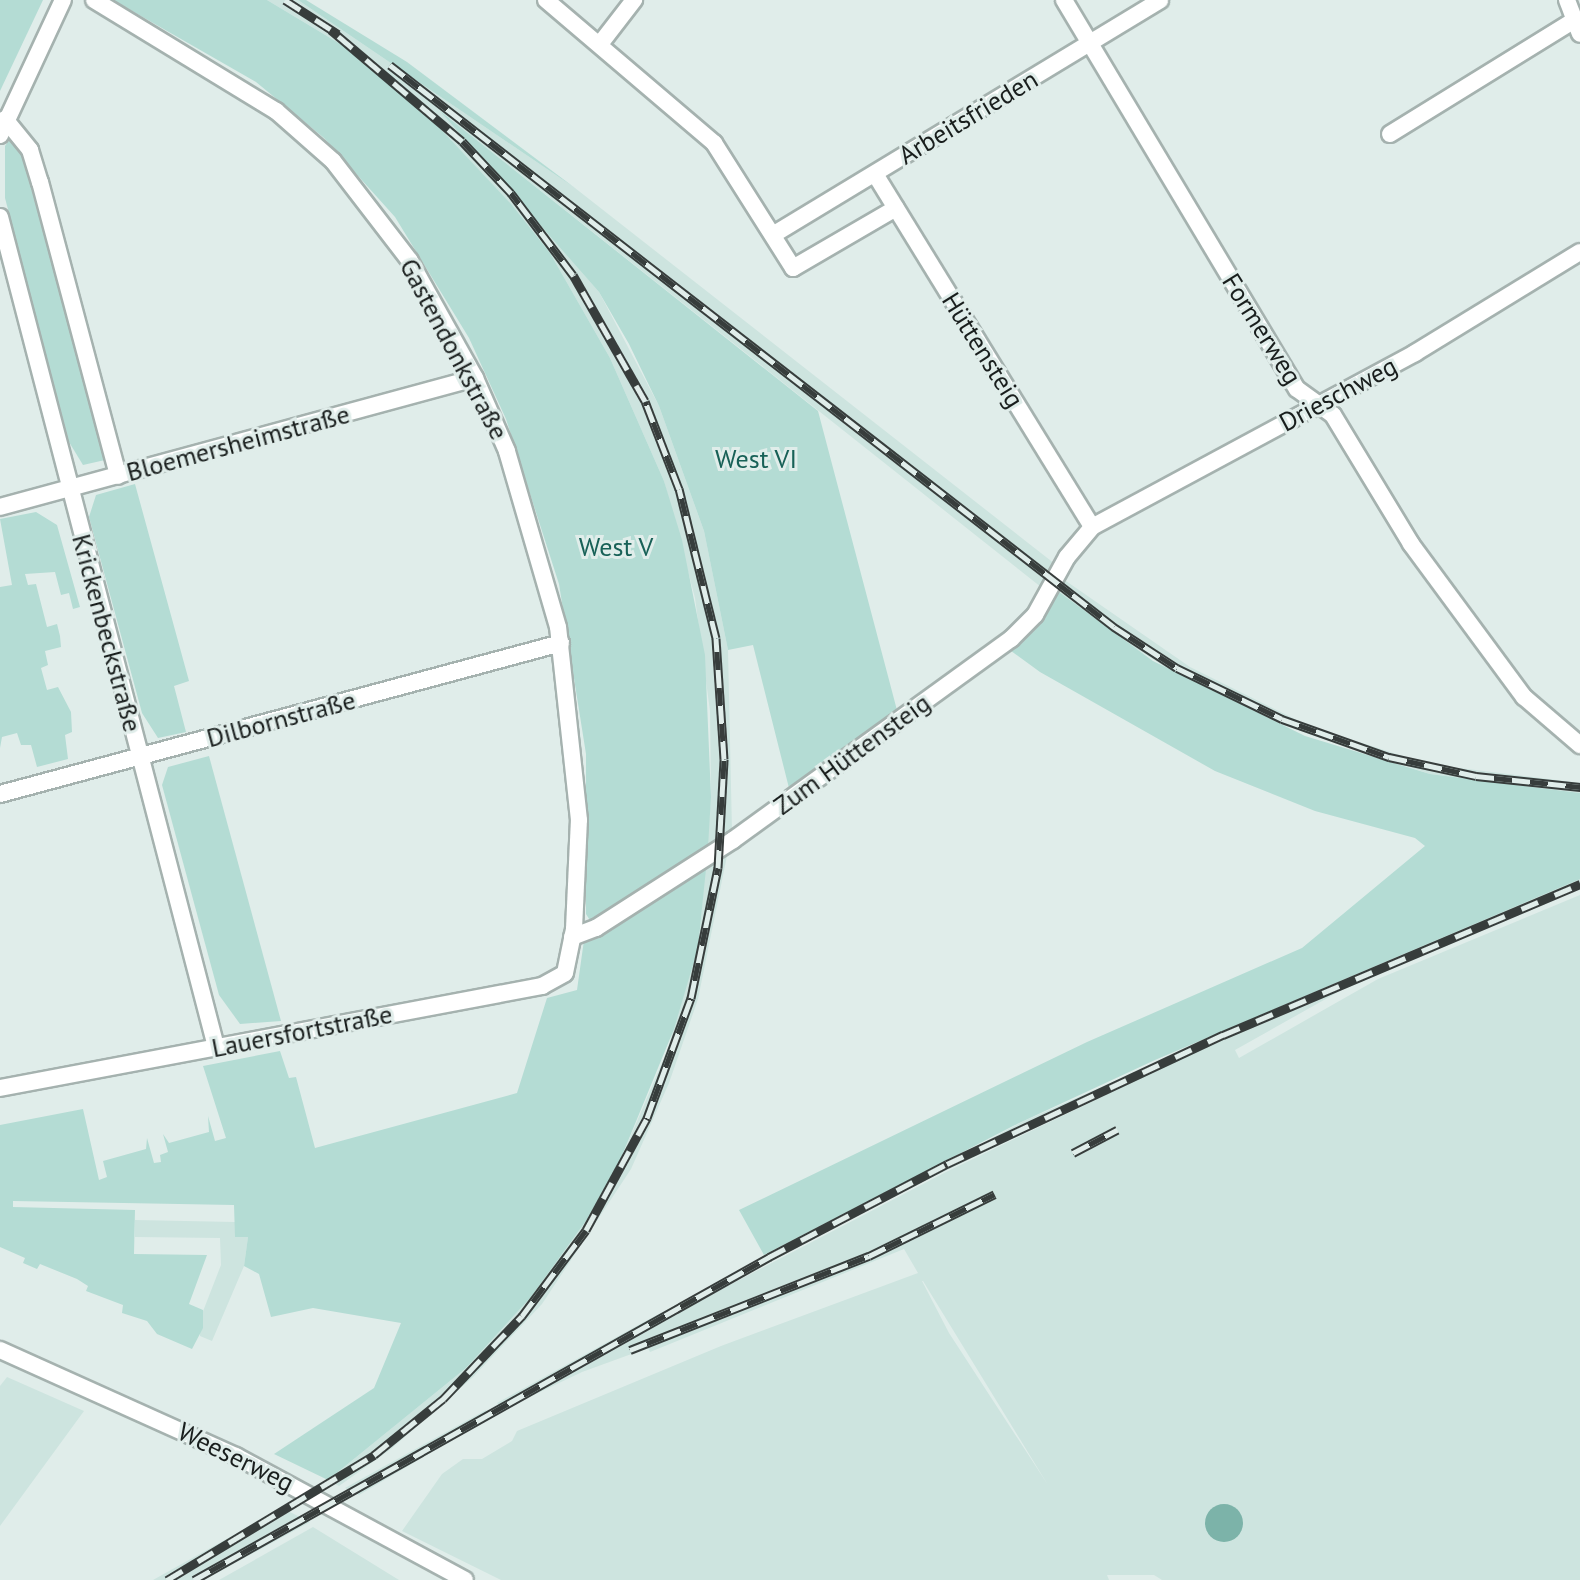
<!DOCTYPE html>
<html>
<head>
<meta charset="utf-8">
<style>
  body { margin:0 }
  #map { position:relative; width:1580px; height:1580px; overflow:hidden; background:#e0edea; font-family:"PT Sans",sans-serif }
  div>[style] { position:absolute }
  .built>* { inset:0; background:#cde4df }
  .green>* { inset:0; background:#b4dcd4 }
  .water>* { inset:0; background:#7cb3a9 }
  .round { border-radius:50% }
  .roads { filter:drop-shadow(2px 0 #a5b2af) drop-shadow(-2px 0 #a5b2af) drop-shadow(0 2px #a5b2af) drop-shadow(0 -2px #a5b2af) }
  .minor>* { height:16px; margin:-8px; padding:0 8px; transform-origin:8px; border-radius:8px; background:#fff }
  .rail>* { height:9px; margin-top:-4.5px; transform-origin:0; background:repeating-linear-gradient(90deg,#e0edea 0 18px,#373d3c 0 36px); box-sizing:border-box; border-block:2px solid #373d3c }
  span { translate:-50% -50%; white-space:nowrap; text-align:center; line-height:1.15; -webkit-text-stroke:6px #e0edea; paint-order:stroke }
  .street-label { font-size:26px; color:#191e1d }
  .park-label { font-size:26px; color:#186157 }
</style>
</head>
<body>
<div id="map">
  <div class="built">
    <div style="clip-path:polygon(267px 0,298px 0,575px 188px,1055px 564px,1041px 587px,444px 114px,599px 292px,659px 406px,704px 531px,728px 650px,732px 831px,698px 999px,669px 1083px,631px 1169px,542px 1304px,473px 1377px,391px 1449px,339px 1486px,328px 1480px,466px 1368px,531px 1297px,588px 1218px,620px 1161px,667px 1051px,699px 943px,711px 797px,710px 711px,695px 598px,664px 481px,610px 358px,550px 253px,433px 121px,357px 54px)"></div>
    <div style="clip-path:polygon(1066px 581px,1190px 667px,1307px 725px,1427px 764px,1580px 783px,1580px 793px,1430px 774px,1265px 719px,1184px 679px,1118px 637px,1057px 590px)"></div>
    <div style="clip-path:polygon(evenodd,1580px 877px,1580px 888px,1347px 987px,1235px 1050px,1239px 1058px,1378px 979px,1580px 895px,1580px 1580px,1162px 1580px,1154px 1575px,1107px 1575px,1109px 1580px,501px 1580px,402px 1531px,442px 1474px,463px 1459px,482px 1459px,512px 1441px,517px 1431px,721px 1346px,918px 1273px,904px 1249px,650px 1352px,648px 1348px,582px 1372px,502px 1410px,497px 1403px,642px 1323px,1024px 1121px,1580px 877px,1203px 1048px,946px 1172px,649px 1327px,897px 1194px,1203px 1048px,1580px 877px,922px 1281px,923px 1281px,1048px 1485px,949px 1333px,922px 1281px)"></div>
    <div style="clip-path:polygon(135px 1220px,235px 1222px,235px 1237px,248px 1237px,244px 1266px,212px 1341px,200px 1336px,200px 1319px,221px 1265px,220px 1238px,135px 1237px)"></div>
    <div style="clip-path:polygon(7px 1377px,84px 1411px,0 1526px,0 1386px)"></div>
    <div style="clip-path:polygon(486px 1410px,491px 1417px,359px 1495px,345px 1488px)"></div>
    <div style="clip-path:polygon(282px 1508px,310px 1522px,204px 1580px,153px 1580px)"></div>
    <div style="clip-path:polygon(313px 1527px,399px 1580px,219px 1580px)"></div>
  </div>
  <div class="green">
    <div style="clip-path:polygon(0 0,43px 0,0 91px)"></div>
    <div style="clip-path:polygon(113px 0,267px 0,357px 54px,433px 121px,511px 204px,550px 253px,610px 358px,664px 481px,682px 540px,705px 655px,711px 797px,708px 847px,591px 922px,586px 914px,586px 754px,559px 584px,506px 419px,469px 338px,395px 217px,324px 138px,256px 82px)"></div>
    <div style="clip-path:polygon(298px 0,306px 0,407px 62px,575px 188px)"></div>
    <div style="clip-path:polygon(440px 111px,818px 411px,898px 714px,790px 792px,753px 645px,728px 650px,704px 531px,659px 406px,629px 344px,599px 292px)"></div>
    <div style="clip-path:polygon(10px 139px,20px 147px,105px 460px,83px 465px,69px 442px,5px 198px,5px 146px)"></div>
    <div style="clip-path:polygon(135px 484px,189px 681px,174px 686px,186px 732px,158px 738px,142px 713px,89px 517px,96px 495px)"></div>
    <div style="clip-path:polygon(36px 512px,57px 525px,80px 607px,73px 609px,69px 593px,61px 595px,55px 572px,25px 574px,28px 585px,36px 584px,47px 627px,57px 624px,60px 636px,61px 647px,45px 651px,48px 665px,41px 668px,47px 690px,58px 687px,71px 712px,72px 732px,65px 735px,68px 759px,37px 767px,31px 745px,21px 745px,17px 733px,2px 737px,0 748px,0 587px,12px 585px,0 519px)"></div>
    <div style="clip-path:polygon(1055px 589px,1153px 661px,1305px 736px,1430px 774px,1580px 793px,1580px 879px,1155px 1060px,1013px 1126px,764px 1255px,739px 1210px,1087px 1042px,1302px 948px,1425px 846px,1415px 838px,1315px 811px,1215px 771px,1040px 672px,1007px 648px)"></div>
    <div style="clip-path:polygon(209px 756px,281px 1021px,240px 1024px,219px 995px,162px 785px,168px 767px)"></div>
    <div style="clip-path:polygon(707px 859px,698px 948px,674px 1029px,621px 1158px,588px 1218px,531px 1297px,466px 1368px,328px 1480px,274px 1454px,374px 1388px,401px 1323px,313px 1308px,271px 1317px,259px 1274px,244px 1266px,248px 1237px,235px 1237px,234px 1205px,13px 1201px,13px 1207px,135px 1210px,134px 1254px,207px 1255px,189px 1304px,203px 1310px,203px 1328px,192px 1349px,157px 1334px,147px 1321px,122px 1313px,123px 1305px,86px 1291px,88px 1286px,77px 1279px,40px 1264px,37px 1269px,23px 1263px,25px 1258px,0 1247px,0 1125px,83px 1109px,99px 1180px,107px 1177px,103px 1161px,146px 1149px,147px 1138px,154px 1163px,161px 1162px,160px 1155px,168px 1152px,163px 1134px,169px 1143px,209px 1132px,208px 1116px,215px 1141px,226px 1138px,203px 1066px,280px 1051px,289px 1078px,296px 1077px,315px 1148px,517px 1093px,547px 998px,577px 990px,584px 940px)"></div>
  </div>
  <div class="water">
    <div class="round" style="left:1205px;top:1504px;width:38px;height:38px"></div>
  </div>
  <div class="roads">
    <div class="minor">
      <div style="left:546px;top:0;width:221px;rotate:40.4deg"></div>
      <div style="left:714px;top:143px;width:148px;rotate:57.7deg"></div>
      <div style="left:793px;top:268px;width:119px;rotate:-30.2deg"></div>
      <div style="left:1064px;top:0;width:453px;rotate:59.1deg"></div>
      <div style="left:1297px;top:389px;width:44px;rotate:35.8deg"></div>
      <div style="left:1333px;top:415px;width:151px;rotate:58.8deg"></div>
      <div style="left:1411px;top:544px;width:190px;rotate:53.6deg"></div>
      <div style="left:1524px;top:697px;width:74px;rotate:40.6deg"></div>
      <div style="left:1567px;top:0;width:36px;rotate:69deg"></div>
      <div style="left:600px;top:44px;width:56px;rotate:-52.3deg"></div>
      <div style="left:5px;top:119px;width:40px;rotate:51deg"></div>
      <div style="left:30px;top:150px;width:34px;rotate:73deg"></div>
      <div style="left:40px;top:182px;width:304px;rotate:75.1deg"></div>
      <div style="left:1390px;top:134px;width:215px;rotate:-31.7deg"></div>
      <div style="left:0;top:135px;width:149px;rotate:-65deg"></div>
      <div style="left:875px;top:174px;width:414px;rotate:58.4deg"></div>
      <div style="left:0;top:217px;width:858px;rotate:75.41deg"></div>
      <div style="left:776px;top:233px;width:449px;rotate:-31.2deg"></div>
      <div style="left:0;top:507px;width:492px;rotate:-15.2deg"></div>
      <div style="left:0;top:794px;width:581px;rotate:-15.06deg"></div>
      <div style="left:572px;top:937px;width:26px;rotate:-21deg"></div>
      <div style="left:596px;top:928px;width:163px;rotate:-32.7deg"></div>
      <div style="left:733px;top:840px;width:343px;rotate:-35.9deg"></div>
      <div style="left:1011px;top:639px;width:34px;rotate:-45deg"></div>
      <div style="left:1035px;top:615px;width:66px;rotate:-61.1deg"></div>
      <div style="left:1067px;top:557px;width:39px;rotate:-50deg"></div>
      <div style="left:1092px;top:527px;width:367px;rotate:-28.3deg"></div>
      <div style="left:1415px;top:353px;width:193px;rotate:-31.5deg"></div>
      <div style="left:0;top:1088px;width:552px;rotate:-10.66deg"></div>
      <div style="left:542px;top:986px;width:26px;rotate:-29deg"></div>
      <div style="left:565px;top:973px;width:45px;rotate:-78.4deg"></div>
      <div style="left:574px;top:929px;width:109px;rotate:-87.4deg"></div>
      <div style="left:579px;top:820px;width:194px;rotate:-96.2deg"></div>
      <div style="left:558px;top:627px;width:183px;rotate:-106.2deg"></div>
      <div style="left:507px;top:451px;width:80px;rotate:-113.7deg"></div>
      <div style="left:475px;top:378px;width:134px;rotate:-119.1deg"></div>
      <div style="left:410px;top:261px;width:126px;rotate:-127.6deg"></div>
      <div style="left:333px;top:161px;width:76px;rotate:-138.7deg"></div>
      <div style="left:276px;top:111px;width:213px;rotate:-148.6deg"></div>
      <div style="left:0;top:1350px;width:259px;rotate:24.2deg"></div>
      <div style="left:236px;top:1456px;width:260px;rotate:28.4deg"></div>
    </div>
  </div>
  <div class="rail">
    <div style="left:285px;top:0;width:63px;rotate:32.7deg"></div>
    <div style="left:390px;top:65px;width:917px;rotate:37.82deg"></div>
    <div style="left:1114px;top:627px;width:75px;rotate:33.1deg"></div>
    <div style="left:1177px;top:668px;width:117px;rotate:25.9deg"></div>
    <div style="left:1282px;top:719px;width:114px;rotate:19.6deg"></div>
    <div style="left:1389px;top:757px;width:89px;rotate:12.3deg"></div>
    <div style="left:1476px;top:776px;width:105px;rotate:6deg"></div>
    <div style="left:1073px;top:1153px;width:50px;rotate:-27.6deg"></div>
    <div style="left:630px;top:1350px;width:257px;rotate:-21.5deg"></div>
    <div style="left:869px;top:1256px;width:140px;rotate:-26.2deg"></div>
    <div style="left:167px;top:1580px;width:242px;rotate:-31.1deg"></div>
    <div style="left:374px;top:1455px;width:89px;rotate:-39.1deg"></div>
    <div style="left:443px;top:1399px;width:115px;rotate:-46.4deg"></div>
    <div style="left:522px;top:1316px;width:107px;rotate:-53.3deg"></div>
    <div style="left:586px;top:1230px;width:128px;rotate:-61.4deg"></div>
    <div style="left:647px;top:1118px;width:128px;rotate:-69.9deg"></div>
    <div style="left:691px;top:998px;width:133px;rotate:-78.3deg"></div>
    <div style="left:718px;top:868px;width:109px;rotate:-86.8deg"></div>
    <div style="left:724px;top:759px;width:121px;rotate:-93.8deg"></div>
    <div style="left:716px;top:638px;width:154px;rotate:-103.9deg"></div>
    <div style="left:679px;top:489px;width:94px;rotate:-111.1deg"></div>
    <div style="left:645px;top:401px;width:145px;rotate:-119.7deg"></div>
    <div style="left:573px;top:275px;width:103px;rotate:-127.1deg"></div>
    <div style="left:511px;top:193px;width:71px;rotate:-133.3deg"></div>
    <div style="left:462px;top:141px;width:172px;rotate:-139.7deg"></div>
    <div style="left:194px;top:1580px;width:660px;rotate:-29.32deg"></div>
    <div style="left:769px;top:1257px;width:201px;rotate:-27.6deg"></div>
    <div style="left:947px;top:1164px;width:305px;rotate:-25.1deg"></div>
    <div style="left:1223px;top:1035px;width:388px;rotate:-22.9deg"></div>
  </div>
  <div class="street-label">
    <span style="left:968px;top:117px;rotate:-31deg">Arbeitsfrieden</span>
    <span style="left:1262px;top:329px;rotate:58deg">Formerweg</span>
    <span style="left:454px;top:349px;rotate:62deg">Gastendonkstraße</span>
    <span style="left:983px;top:350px;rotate:58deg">Hüttensteig</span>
    <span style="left:1338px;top:394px;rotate:-28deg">Drieschweg</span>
    <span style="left:238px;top:443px;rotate:-15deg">Bloemersheimstraße</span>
    <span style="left:107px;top:633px;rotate:75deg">Krickenbeckstraße</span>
    <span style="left:281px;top:719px;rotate:-15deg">Dilbornstraße</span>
    <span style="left:852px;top:754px;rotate:-36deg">Zum Hüttensteig</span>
    <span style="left:302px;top:1031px;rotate:-11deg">Lauersfortstraße</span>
    <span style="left:236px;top:1457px;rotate:26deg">Weeserweg</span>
  </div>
  <div class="park-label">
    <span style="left:756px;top:459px">West VI</span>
    <span style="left:616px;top:547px">West V</span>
  </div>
</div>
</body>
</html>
